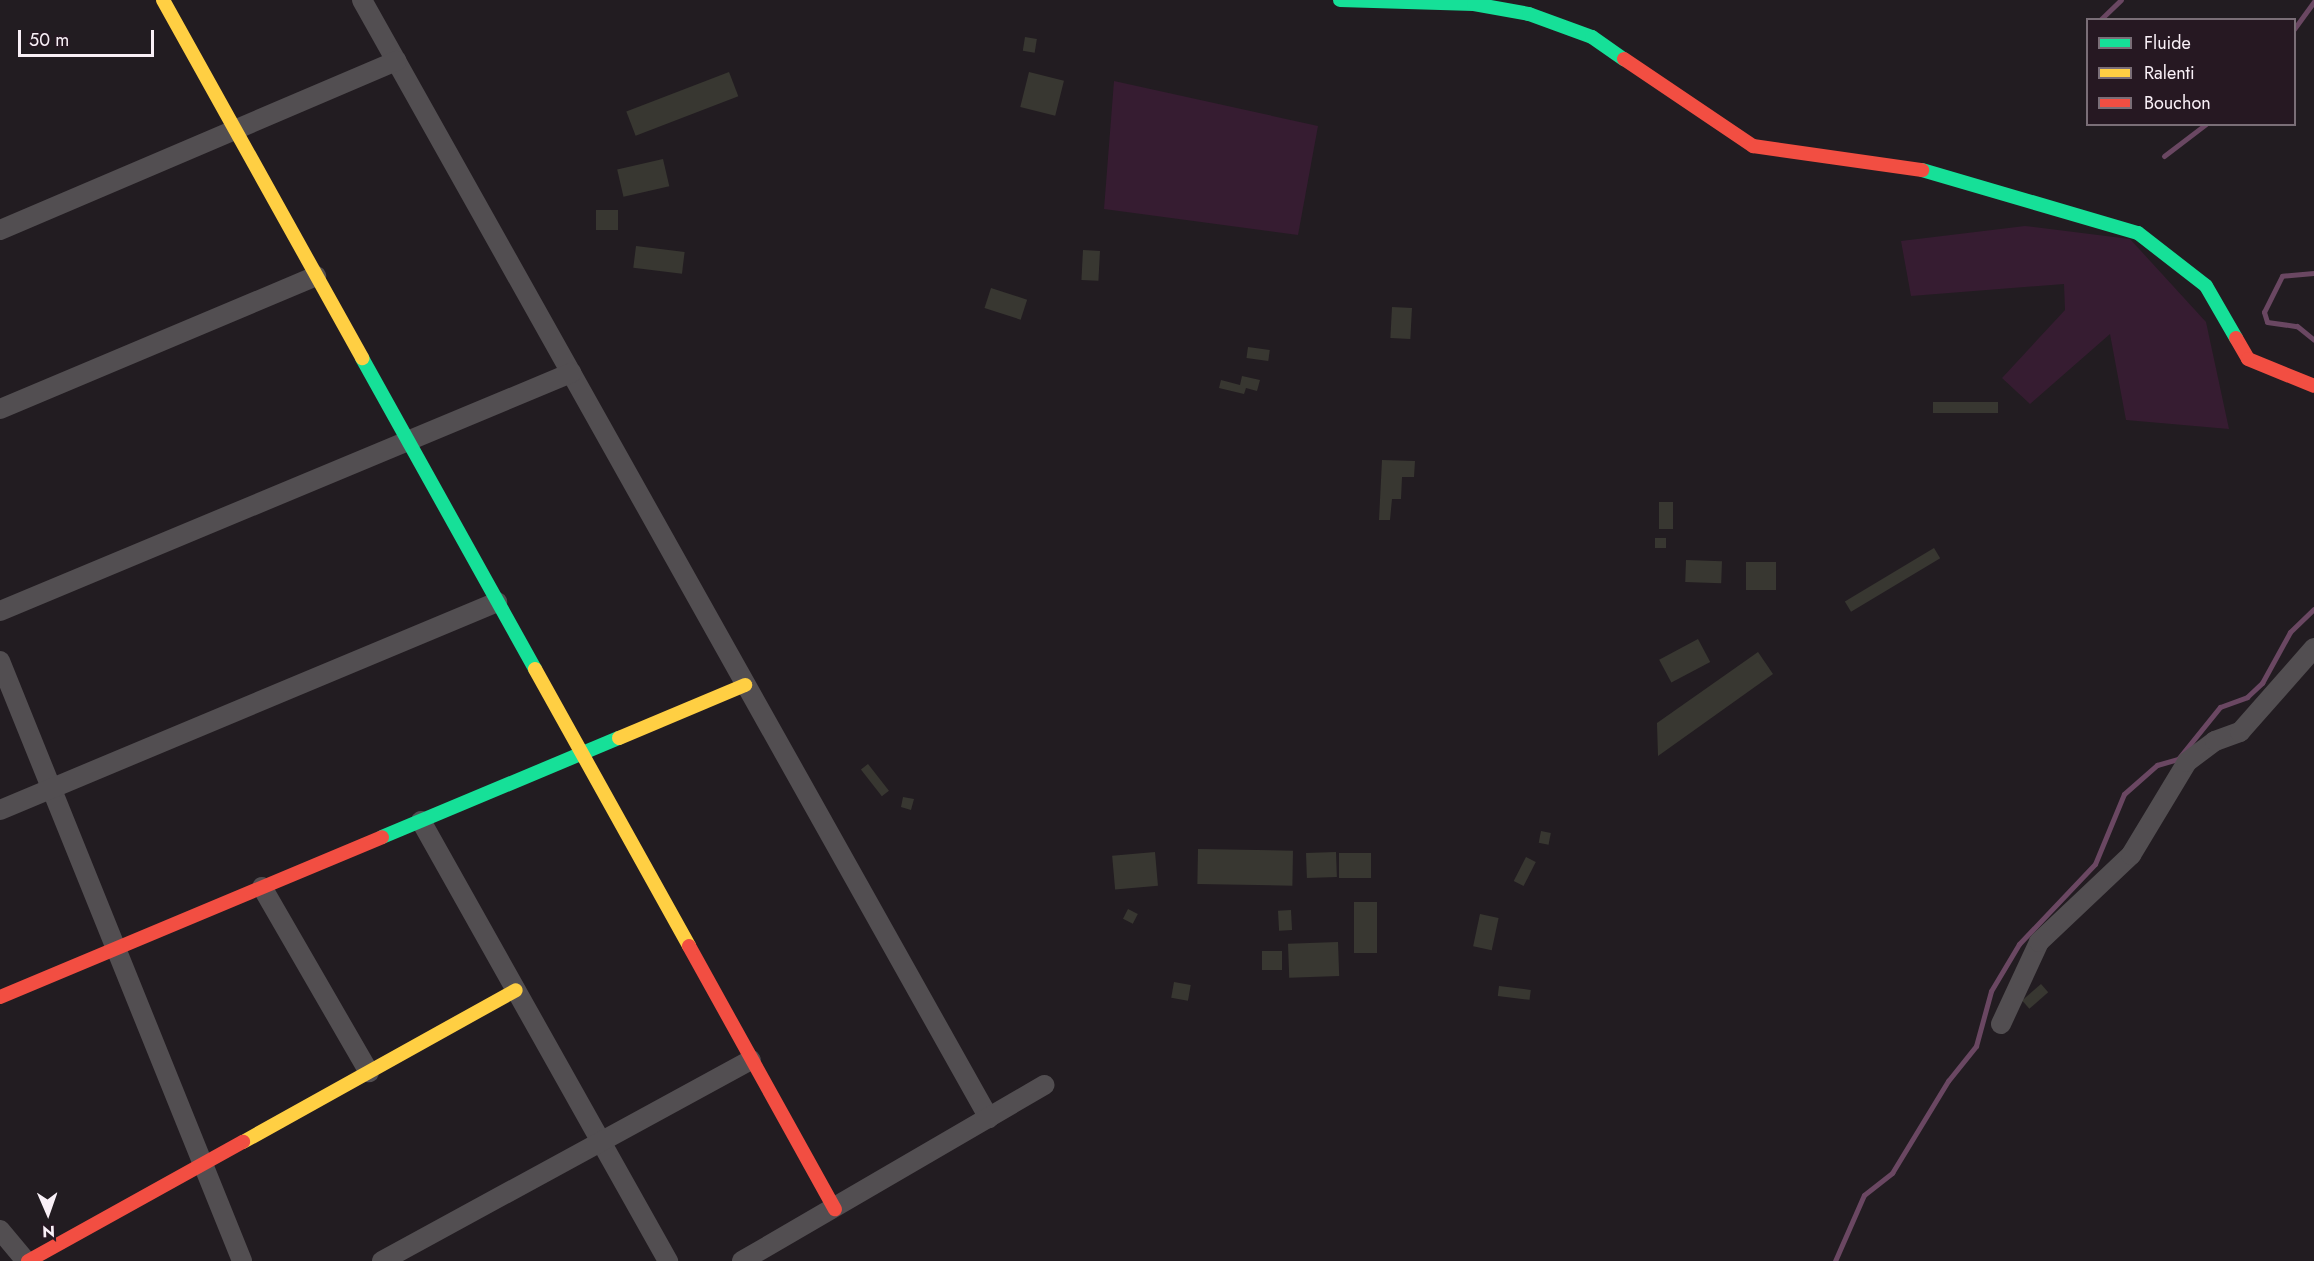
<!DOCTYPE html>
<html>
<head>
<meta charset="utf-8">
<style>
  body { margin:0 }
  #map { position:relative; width:2314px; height:1261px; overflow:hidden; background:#221c21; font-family:Jost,sans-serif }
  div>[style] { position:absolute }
  .green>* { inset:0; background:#361c31 }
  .stream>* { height:5px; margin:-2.5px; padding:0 2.5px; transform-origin:2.5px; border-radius:2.5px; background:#6a4762 }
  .building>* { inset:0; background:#383731; transform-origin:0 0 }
  .street>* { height:20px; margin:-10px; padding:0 10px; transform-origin:10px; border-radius:10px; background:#524e51 }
  .fast>* { height:14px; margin:-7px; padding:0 7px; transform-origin:7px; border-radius:7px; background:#16e098 }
  .slow>* { height:14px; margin:-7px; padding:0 7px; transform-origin:7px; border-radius:7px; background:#ffcf43 }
  .jam>* { height:14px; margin:-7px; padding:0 7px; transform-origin:7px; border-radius:7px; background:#f24e42 }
  span { translate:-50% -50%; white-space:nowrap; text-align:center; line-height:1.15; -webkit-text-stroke:5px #261822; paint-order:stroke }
  .legend { position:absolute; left:2086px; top:18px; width:210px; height:108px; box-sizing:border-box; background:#261822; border:2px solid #7a6e77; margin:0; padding:8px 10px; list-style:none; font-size:18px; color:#f9f0f7 }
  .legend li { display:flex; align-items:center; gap:12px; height:30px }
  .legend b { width:30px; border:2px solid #7a6e77 }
  .north { position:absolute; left:18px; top:1183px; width:60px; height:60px; -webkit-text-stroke:4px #261822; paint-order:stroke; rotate:178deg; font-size:16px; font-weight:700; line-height:24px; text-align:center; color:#f9f0f7 }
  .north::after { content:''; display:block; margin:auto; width:21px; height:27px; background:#f9f0f7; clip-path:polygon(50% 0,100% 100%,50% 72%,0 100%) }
  .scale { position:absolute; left:18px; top:30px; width:136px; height:27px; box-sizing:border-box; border:3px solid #f9f0f7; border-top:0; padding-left:8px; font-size:18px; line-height:21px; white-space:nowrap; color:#f9f0f7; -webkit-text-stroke:4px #261822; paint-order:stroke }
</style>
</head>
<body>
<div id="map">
  <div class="green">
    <div style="clip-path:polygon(1114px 81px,1318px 126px,1298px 235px,1104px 209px)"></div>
    <div style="clip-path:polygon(2025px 226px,2130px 239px,2206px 322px,2229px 429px,2126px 420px,2110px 334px,2030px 404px,2002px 378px,2065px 310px,2064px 284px,1911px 296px,1901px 241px)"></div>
  </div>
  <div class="stream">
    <div style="left:2100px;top:20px;width:29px;rotate:-44deg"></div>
    <div style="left:2294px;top:29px;width:34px;rotate:-54deg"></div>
    <div style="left:2164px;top:156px;width:53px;rotate:-37.3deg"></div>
    <div style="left:2314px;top:273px;width:32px;rotate:175deg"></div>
    <div style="left:2282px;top:276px;width:40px;rotate:116.6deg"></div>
    <div style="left:2264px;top:312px;width:10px;rotate:73deg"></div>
    <div style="left:2267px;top:322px;width:30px;rotate:8deg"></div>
    <div style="left:2297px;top:326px;width:22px;rotate:39deg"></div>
    <div style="left:1835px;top:1261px;width:72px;rotate:-66.3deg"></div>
    <div style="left:1864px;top:1195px;width:36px;rotate:-38deg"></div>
    <div style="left:1892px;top:1173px;width:108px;rotate:-58.7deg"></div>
    <div style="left:1948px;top:1081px;width:45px;rotate:-51.3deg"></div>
    <div style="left:1976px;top:1046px;width:57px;rotate:-74.7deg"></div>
    <div style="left:1991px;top:991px;width:55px;rotate:-59.2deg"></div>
    <div style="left:2019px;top:944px;width:110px;rotate:-46.5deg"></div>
    <div style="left:2095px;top:864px;width:76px;rotate:-67.5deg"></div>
    <div style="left:2124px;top:794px;width:44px;rotate:-41.3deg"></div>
    <div style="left:2157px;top:765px;width:22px;rotate:-16deg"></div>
    <div style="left:2178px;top:759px;width:67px;rotate:-51.1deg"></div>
    <div style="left:2220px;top:707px;width:29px;rotate:-20deg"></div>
    <div style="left:2247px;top:697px;width:21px;rotate:-43deg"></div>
    <div style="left:2262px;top:683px;width:58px;rotate:-61.2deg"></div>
    <div style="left:2290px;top:632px;width:33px;rotate:-44deg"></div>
  </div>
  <div class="building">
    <div style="left:1025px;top:37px;width:12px;height:14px;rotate:9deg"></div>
    <div style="left:729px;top:72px;width:26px;height:110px;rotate:69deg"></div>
    <div style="left:1029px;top:72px;width:36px;height:36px;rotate:14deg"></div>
    <div style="left:663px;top:159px;width:28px;height:47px;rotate:77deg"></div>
    <div style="left:596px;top:210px;width:22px;height:20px"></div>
    <div style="left:636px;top:246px;width:49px;height:22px;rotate:7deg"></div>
    <div style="left:1083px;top:250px;width:17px;height:30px;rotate:3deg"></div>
    <div style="left:991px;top:288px;width:38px;height:21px;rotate:18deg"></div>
    <div style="left:1392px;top:307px;width:20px;height:31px;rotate:3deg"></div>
    <div style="left:1248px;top:347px;width:22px;height:11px;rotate:8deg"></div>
    <div style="clip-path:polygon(1242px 376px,1260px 380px,1257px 391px,1246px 388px,1244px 394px,1219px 388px,1221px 380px,1240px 385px)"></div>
    <div style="left:1933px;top:402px;width:65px;height:11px"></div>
    <div style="clip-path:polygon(1382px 460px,1415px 461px,1414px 477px,1402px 477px,1401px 499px,1392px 499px,1390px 520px,1379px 520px)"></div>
    <div style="left:1659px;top:502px;width:14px;height:27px"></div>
    <div style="left:1655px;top:538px;width:11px;height:10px"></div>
    <div style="left:1934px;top:548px;width:12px;height:104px;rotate:59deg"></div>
    <div style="left:1686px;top:560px;width:36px;height:22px;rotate:2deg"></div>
    <div style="left:1746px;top:562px;width:30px;height:28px"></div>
    <div style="left:1698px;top:639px;width:26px;height:44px;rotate:62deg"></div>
    <div style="clip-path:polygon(1758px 652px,1773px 674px,1658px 756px,1657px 723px)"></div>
    <div style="left:868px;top:764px;width:34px;height:9px;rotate:52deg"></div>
    <div style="clip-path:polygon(903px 797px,914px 799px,911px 810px,901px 807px)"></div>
    <div style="left:1541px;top:831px;width:10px;height:12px;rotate:11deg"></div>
    <div style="left:1198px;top:849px;width:95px;height:35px;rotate:1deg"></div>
    <div style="left:1155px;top:852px;width:34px;height:43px;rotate:85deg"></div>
    <div style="left:1336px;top:852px;width:25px;height:30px;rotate:88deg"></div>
    <div style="left:1339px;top:853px;width:32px;height:25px"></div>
    <div style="left:1526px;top:857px;width:11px;height:27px;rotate:27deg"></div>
    <div style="left:1354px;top:902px;width:23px;height:51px"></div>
    <div style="left:1128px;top:909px;width:11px;height:11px;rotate:27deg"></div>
    <div style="left:1291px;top:910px;width:20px;height:13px;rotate:87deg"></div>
    <div style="left:1480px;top:914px;width:19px;height:33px;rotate:12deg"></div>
    <div style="left:1338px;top:942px;width:34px;height:50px;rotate:88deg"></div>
    <div style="left:1282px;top:951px;width:19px;height:20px;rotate:90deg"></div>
    <div style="left:1174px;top:982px;width:17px;height:16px;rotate:10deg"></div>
    <div style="left:2041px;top:984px;width:11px;height:25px;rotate:49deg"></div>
    <div style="left:1499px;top:986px;width:32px;height:10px;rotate:7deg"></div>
  </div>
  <div class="street">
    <div style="left:362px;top:0;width:1282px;rotate:60.72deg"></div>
    <div style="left:0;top:230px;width:431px;rotate:-23.1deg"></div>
    <div style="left:0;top:409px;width:343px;rotate:-22.8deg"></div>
    <div style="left:0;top:611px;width:619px;rotate:-22.63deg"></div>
    <div style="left:0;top:661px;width:647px;rotate:68.03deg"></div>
    <div style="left:0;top:810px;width:539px;rotate:-22.71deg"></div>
    <div style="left:421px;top:821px;width:505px;rotate:60.69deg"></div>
    <div style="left:262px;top:887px;width:214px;rotate:60deg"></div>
    <div style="left:2001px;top:1024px;width:90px;rotate:-65.1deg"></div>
    <div style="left:2039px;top:942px;width:127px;rotate:-43.4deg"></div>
    <div style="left:2131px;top:855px;width:109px;rotate:-58.9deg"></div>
    <div style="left:2187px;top:762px;width:35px;rotate:-37deg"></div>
    <div style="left:2215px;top:741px;width:27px;rotate:-20deg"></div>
    <div style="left:2240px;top:732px;width:112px;rotate:-48.6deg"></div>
    <div style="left:0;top:1230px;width:40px;rotate:50deg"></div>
    <div style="left:382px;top:1261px;width:420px;rotate:-28.6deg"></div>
    <div style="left:742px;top:1261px;width:350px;rotate:-30.2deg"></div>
  </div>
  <div class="fast">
    <div style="left:1340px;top:0;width:134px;rotate:1.7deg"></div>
    <div style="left:1474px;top:4px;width:56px;rotate:10.3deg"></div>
    <div style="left:1529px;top:14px;width:67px;rotate:20.1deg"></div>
    <div style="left:1592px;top:37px;width:39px;rotate:35deg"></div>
    <div style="left:1922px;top:170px;width:225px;rotate:16.3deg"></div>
    <div style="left:2138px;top:233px;width:86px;rotate:37.9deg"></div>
    <div style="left:2206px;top:286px;width:60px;rotate:60deg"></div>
    <div style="left:362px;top:358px;width:356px;rotate:60.9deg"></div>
    <div style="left:382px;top:837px;width:257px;rotate:-22.7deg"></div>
  </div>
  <div class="slow">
    <div style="left:163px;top:0;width:410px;rotate:60.9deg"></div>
    <div style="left:535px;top:669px;width:317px;rotate:60.9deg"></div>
    <div style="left:619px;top:738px;width:137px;rotate:-22.8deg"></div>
    <div style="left:243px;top:1142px;width:312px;rotate:-29.1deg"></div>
  </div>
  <div class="jam">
    <div style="left:1624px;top:59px;width:156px;rotate:34deg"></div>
    <div style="left:1753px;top:146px;width:171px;rotate:8.1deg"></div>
    <div style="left:2236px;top:338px;width:24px;rotate:60deg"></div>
    <div style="left:2248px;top:359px;width:71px;rotate:22.2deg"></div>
    <div style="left:689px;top:946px;width:301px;rotate:61deg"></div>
    <div style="left:0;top:997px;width:414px;rotate:-22.7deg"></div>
    <div style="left:28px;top:1261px;width:246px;rotate:-29deg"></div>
  </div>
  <ul class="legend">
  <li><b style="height:8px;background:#16e098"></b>Fluide</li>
  <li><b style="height:8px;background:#ffcf43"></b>Ralenti</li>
  <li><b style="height:8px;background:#f24e42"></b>Bouchon</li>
  </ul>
  <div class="north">N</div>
  <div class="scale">50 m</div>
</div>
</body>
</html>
